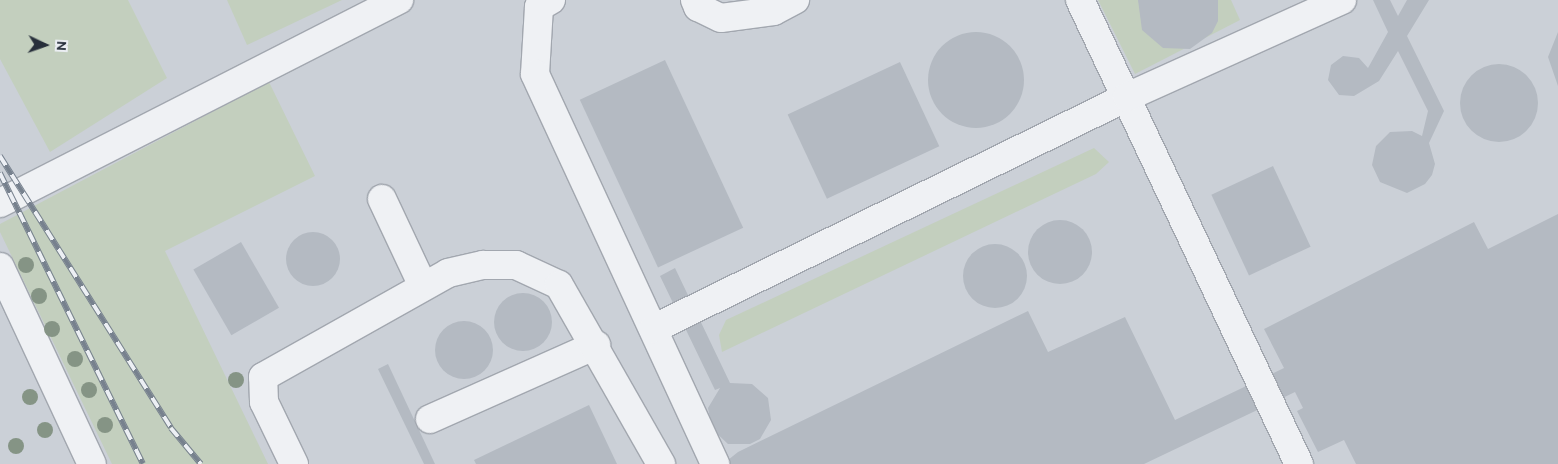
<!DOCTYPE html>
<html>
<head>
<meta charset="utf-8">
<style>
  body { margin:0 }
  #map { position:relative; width:1558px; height:464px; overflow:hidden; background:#dce0e6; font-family:Overpass,sans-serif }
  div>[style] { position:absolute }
  .built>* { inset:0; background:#cbd0d7; transform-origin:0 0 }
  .green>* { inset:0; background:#c3cfbe }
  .building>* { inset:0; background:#b4bac2; transform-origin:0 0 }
  .round { border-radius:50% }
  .roads { filter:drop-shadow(1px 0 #a2a7af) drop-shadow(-1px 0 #a2a7af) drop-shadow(0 1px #a2a7af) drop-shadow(0 -1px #a2a7af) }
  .minor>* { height:28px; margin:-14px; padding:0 14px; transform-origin:14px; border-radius:14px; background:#eff1f4 }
  .rail>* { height:5.5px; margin-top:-2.75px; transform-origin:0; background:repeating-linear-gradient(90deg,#eceff4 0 11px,#77818e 0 22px); box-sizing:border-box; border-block:1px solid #77818e }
  .trees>* { width:16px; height:16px; margin:-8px; border-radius:50%; background:#859485 }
  span { translate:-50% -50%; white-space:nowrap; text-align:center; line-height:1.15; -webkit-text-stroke:4px #eceff4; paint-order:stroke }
  .north { position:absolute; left:20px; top:20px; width:50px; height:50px; -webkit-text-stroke:4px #eceff4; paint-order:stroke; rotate:93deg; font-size:14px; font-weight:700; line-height:20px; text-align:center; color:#272f3b }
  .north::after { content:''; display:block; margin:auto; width:18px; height:22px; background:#272f3b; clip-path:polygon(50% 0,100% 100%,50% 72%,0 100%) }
</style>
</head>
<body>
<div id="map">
  <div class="built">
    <div style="left:0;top:0;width:1558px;height:464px"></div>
  </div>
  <div class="green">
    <div style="clip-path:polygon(0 0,128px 0,167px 78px,50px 152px,0 59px)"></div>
    <div style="clip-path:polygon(227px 0,342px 0,247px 45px)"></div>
    <div style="clip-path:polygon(1098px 0,1231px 0,1240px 20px,1135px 74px)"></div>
    <div style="clip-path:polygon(269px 82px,315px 176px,165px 251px,268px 464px,112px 464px,0 232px,0 224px)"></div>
    <div style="clip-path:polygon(1094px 148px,1109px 162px,1096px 174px,722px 352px,719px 335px,726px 320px)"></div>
  </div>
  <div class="building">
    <div style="clip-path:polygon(1138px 0,1218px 0,1218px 21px,1212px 33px,1190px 49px,1163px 48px,1142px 30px)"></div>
    <div style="clip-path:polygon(1373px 0,1390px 0,1398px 16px,1407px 0,1429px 0,1407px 36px,1444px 111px,1429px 143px,1435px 164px,1432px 175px,1425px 184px,1407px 193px,1380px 182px,1372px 165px,1376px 146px,1390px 132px,1412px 131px,1422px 136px,1428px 111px,1398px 51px,1379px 81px,1354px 96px,1339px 95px,1328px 80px,1331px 65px,1343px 56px,1359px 58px,1368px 68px,1388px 32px)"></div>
    <div style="clip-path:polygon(1558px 32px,1558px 86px,1548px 57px)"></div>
    <div class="round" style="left:928px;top:32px;width:96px;height:96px"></div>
    <div style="left:665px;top:60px;width:185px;height:94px;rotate:65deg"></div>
    <div style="left:900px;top:62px;width:93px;height:124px;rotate:65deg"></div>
    <div class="round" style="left:1460px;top:64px;width:78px;height:78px"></div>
    <div style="left:1273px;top:166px;width:89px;height:68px;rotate:65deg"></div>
    <div style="clip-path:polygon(1558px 214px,1558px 464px,1356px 464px,1344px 440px,1318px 452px,1297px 411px,1303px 408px,1295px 392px,1144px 464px,723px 464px,738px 452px,1028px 311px,1048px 352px,1125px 317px,1175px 420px,1284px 368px,1264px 329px,1474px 222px,1488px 249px)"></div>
    <div class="round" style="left:1028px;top:220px;width:64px;height:64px"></div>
    <div class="round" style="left:286px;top:232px;width:54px;height:54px"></div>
    <div style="left:241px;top:242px;width:76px;height:55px;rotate:60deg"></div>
    <div class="round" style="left:963px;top:244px;width:64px;height:64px"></div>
    <div style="clip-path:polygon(675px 268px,730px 383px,752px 384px,768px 398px,771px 420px,760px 439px,750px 444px,728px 444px,712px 429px,708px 408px,720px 388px,715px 390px,660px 276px)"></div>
    <div class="round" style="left:494px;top:293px;width:58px;height:58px"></div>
    <div class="round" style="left:435px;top:321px;width:58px;height:58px"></div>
    <div style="clip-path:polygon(388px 364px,435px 464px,424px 464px,378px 369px)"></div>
    <div style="clip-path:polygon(589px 405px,617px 464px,476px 464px,474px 460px)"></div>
  </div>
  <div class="roads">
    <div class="minor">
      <div style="left:551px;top:0;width:14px;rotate:150deg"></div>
      <div style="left:539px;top:7px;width:67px;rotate:93.4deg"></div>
      <div style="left:535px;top:74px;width:430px;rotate:65.2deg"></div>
      <div style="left:695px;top:0;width:8px;rotate:67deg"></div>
      <div style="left:698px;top:7px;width:25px;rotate:26deg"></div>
      <div style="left:721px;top:18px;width:53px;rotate:-7.5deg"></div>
      <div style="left:774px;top:11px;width:24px;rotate:-28deg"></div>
      <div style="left:1080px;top:0;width:513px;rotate:64.73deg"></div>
      <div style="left:382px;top:199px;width:96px;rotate:64.8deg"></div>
      <div style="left:0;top:203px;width:448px;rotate:-27deg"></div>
      <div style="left:0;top:267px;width:217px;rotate:65deg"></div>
      <div style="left:653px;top:329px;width:528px;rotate:-26.08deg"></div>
      <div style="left:1127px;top:97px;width:236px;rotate:-24.3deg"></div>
      <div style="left:430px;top:419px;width:182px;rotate:-24deg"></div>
      <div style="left:294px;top:464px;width:69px;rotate:-115.8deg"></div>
      <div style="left:264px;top:402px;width:25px;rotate:-92deg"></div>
      <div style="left:263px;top:377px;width:212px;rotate:-29.3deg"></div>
      <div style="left:448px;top:273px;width:36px;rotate:-13deg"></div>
      <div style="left:483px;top:265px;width:33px"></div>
      <div style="left:516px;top:265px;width:47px;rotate:24.9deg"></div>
      <div style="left:559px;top:285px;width:206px;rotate:60.3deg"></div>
    </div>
  </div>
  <div class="rail">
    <div style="left:0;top:156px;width:321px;rotate:57.8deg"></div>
    <div style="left:171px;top:428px;width:47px;rotate:50.2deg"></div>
    <div style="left:0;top:173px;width:324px;rotate:63.8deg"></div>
  </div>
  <div class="trees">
    <div style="left:26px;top:265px"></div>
    <div style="left:39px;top:296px"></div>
    <div style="left:52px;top:329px"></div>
    <div style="left:75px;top:359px"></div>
    <div style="left:236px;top:380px"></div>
    <div style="left:89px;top:390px"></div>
    <div style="left:30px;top:397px"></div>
    <div style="left:105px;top:425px"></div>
    <div style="left:45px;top:430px"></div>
    <div style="left:16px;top:446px"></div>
  </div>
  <div class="north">N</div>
</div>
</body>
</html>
